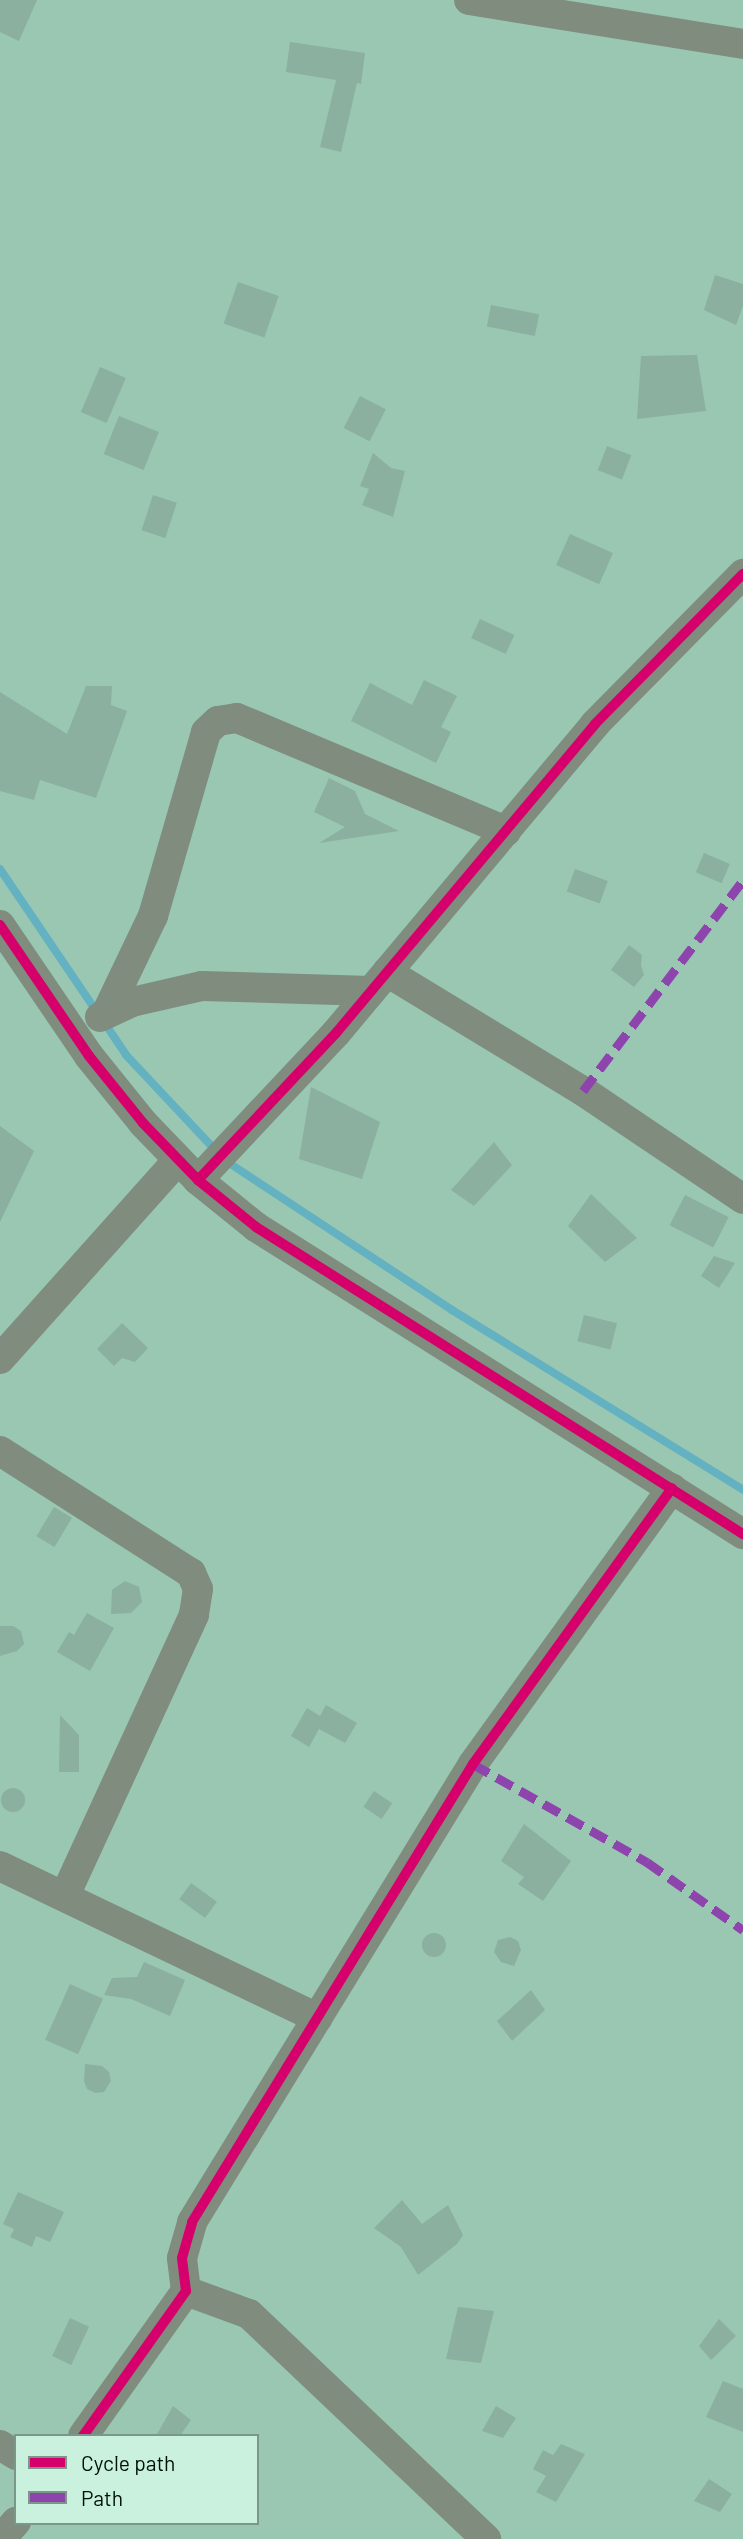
<!DOCTYPE html>
<html>
<head>
<meta charset="utf-8">
<style>
  body { margin:0 }
  #map { position:relative; width:743px; height:2539px; overflow:hidden; background:#99c7b2; font-family:Barlow,sans-serif }
  div>[style] { position:absolute }
  .stream>* { height:8px; margin:-4px; padding:0 4px; transform-origin:4px; border-radius:4px; background:#63b1c1 }
  .building>* { inset:0; background:#8bb09f; transform-origin:0 0 }
  .round { border-radius:50% }
  .minor>* { height:30px; margin:-15px; padding:0 15px; transform-origin:15px; border-radius:15px; background:#7f8c7e }
  .quiet>* { height:9px; margin-top:-4.5px; transform-origin:0; background:repeating-linear-gradient(90deg,#8e44ad 0 18px,transparent 0 27px) }
  .cycleway>* { height:10px; margin:-5px; padding:0 5px; transform-origin:5px; border-radius:5px; background:#d6006c }
  span { translate:-50% -50%; white-space:nowrap; text-align:center; line-height:1.15; -webkit-text-stroke:6px #c9f1dd; paint-order:stroke }
  .legend { position:absolute; left:14px; top:2434px; width:245px; height:91px; box-sizing:border-box; background:#c9f1dd; border:2px solid #799888; margin:0; padding:9px 12px; list-style:none; font-size:21px; color:#001208 }
  .legend li { display:flex; align-items:center; gap:14px; height:35px }
  .legend b { width:35px; border:2px solid #799888 }
</style>
</head>
<body>
<div id="map">
  <div class="stream">
    <div style="left:0;top:869px;width:171px;rotate:55.9deg"></div>
    <div style="left:104px;top:1022px;width:40px;rotate:56deg"></div>
    <div style="left:126px;top:1055px;width:133px;rotate:46.8deg"></div>
    <div style="left:226px;top:1161px;width:271px;rotate:33.4deg"></div>
    <div style="left:452px;top:1310px;width:342px;rotate:31.7deg"></div>
  </div>
  <div class="building">
    <div style="clip-path:polygon(0 0,37px 0,19px 41px,0 32px)"></div>
    <div style="clip-path:polygon(290px 42px,365px 53px,361px 84px,357px 83px,341px 152px,320px 147px,336px 80px,286px 72px)"></div>
    <div style="clip-path:polygon(715px 275px,743px 284px,743px 306px,736px 325px,704px 310px)"></div>
    <div style="left:238px;top:282px;width:43px;height:44px;rotate:19deg"></div>
    <div style="left:491px;top:305px;width:49px;height:22px;rotate:11deg"></div>
    <div style="clip-path:polygon(697px 355px,706px 411px,637px 419px,641px 356px)"></div>
    <div style="left:100px;top:367px;width:28px;height:49px;rotate:23deg"></div>
    <div style="left:360px;top:396px;width:29px;height:36px;rotate:27deg"></div>
    <div style="left:119px;top:416px;width:43px;height:41px;rotate:22deg"></div>
    <div style="left:607px;top:446px;width:26px;height:26px;rotate:21deg"></div>
    <div style="clip-path:polygon(373px 453px,391px 468px,405px 471px,393px 517px,362px 505px,369px 489px,360px 486px)"></div>
    <div style="left:153px;top:495px;width:25px;height:37px;rotate:18deg"></div>
    <div style="left:570px;top:534px;width:47px;height:34px;rotate:24deg"></div>
    <div style="left:480px;top:619px;width:38px;height:21px;rotate:25deg"></div>
    <div style="clip-path:polygon(424px 680px,457px 696px,441px 727px,451px 732px,436px 763px,351px 721px,370px 683px,412px 705px)"></div>
    <div style="clip-path:polygon(86px 686px,112px 686px,111px 705px,127px 711px,96px 798px,40px 780px,34px 800px,0 791px,0 692px,67px 734px)"></div>
    <div style="clip-path:polygon(329px 778px,355px 791px,365px 814px,399px 831px,319px 843px,345px 827px,314px 812px)"></div>
    <div style="left:704px;top:853px;width:28px;height:21px;rotate:23deg"></div>
    <div style="left:575px;top:869px;width:35px;height:24px;rotate:20deg"></div>
    <div style="clip-path:polygon(629px 945px,642px 955px,641px 965px,644px 975px,634px 987px,611px 970px)"></div>
    <div style="clip-path:polygon(311px 1087px,380px 1122px,362px 1179px,299px 1159px)"></div>
    <div style="clip-path:polygon(0 1126px,34px 1151px,0 1222px)"></div>
    <div style="clip-path:polygon(494px 1142px,512px 1165px,474px 1206px,451px 1190px)"></div>
    <div style="clip-path:polygon(591px 1194px,637px 1238px,605px 1262px,568px 1226px)"></div>
    <div style="left:685px;top:1195px;width:49px;height:34px;rotate:27deg"></div>
    <div style="clip-path:polygon(714px 1256px,735px 1263px,719px 1288px,701px 1276px)"></div>
    <div style="left:584px;top:1315px;width:34px;height:27px;rotate:14deg"></div>
    <div style="clip-path:polygon(122px 1323px,148px 1348px,135px 1362px,122px 1358px,114px 1366px,97px 1349px)"></div>
    <div style="left:54px;top:1507px;width:21px;height:34px;rotate:31deg"></div>
    <div style="clip-path:polygon(125px 1581px,139px 1587px,142px 1602px,131px 1613px,111px 1614px,112px 1590px)"></div>
    <div style="clip-path:polygon(87px 1613px,114px 1628px,90px 1671px,57px 1652px,69px 1632px,74px 1635px)"></div>
    <div style="clip-path:polygon(0 1626px,13px 1626px,21px 1631px,24px 1644px,17px 1651px,0 1656px)"></div>
    <div style="clip-path:polygon(326px 1705px,357px 1723px,345px 1743px,319px 1729px,309px 1747px,291px 1736px,307px 1708px,320px 1716px)"></div>
    <div style="clip-path:polygon(60px 1715px,79px 1735px,79px 1772px,59px 1772px)"></div>
    <div class="round" style="left:1px;top:1788px;width:24px;height:24px"></div>
    <div style="left:374px;top:1791px;width:22px;height:19px;rotate:34deg"></div>
    <div style="clip-path:polygon(524px 1824px,571px 1861px,543px 1901px,518px 1884px,524px 1877px,501px 1861px)"></div>
    <div style="left:191px;top:1883px;width:32px;height:20px;rotate:36deg"></div>
    <div class="round" style="left:422px;top:1933px;width:24px;height:24px"></div>
    <div style="clip-path:polygon(510px 1937px,518px 1941px,521px 1950px,514px 1966px,501px 1962px,494px 1952px,498px 1940px)"></div>
    <div style="clip-path:polygon(144px 1962px,185px 1980px,170px 2016px,131px 1999px,104px 1995px,112px 1978px,137px 1977px)"></div>
    <div style="left:70px;top:1984px;width:36px;height:61px;rotate:24deg"></div>
    <div style="clip-path:polygon(531px 1990px,545px 2010px,512px 2041px,497px 2021px)"></div>
    <div style="clip-path:polygon(85px 2064px,102px 2066px,109px 2072px,111px 2081px,104px 2092px,95px 2093px,87px 2089px,84px 2081px)"></div>
    <div style="clip-path:polygon(18px 2192px,64px 2212px,50px 2242px,36px 2236px,32px 2247px,10px 2237px,14px 2229px,3px 2224px)"></div>
    <div style="clip-path:polygon(402px 2200px,422px 2224px,448px 2205px,463px 2235px,457px 2244px,418px 2275px,401px 2247px,374px 2228px)"></div>
    <div style="clip-path:polygon(458px 2307px,494px 2311px,481px 2363px,446px 2359px)"></div>
    <div style="left:70px;top:2318px;width:21px;height:42px;rotate:25deg"></div>
    <div style="clip-path:polygon(719px 2319px,736px 2336px,711px 2360px,699px 2346px)"></div>
    <div style="clip-path:polygon(723px 2381px,743px 2389px,743px 2432px,706px 2417px)"></div>
    <div style="clip-path:polygon(173px 2406px,191px 2420px,180px 2436px,156px 2436px)"></div>
    <div style="clip-path:polygon(496px 2406px,516px 2418px,503px 2438px,482px 2431px)"></div>
    <div style="clip-path:polygon(561px 2444px,585px 2454px,556px 2502px,536px 2492px,546px 2476px,533px 2469px,543px 2450px,553px 2455px)"></div>
    <div style="clip-path:polygon(709px 2479px,732px 2494px,720px 2512px,694px 2501px)"></div>
  </div>
  <div class="minor">
    <div style="left:469px;top:0;width:278px;rotate:9.1deg"></div>
    <div style="left:0;top:925px;width:158px;rotate:55.8deg"></div>
    <div style="left:89px;top:1056px;width:86px;rotate:51.1deg"></div>
    <div style="left:143px;top:1123px;width:79px;rotate:46deg"></div>
    <div style="left:198px;top:1180px;width:75px;rotate:39deg"></div>
    <div style="left:256px;top:1227px;width:576px;rotate:32.23deg"></div>
    <div style="left:387px;top:972px;width:229px;rotate:31.3deg"></div>
    <div style="left:583px;top:1091px;width:193px;rotate:34deg"></div>
    <div style="left:106px;top:1014px;width:109px;rotate:-64.4deg"></div>
    <div style="left:153px;top:916px;width:191px;rotate:-73.9deg"></div>
    <div style="left:206px;top:732px;width:16px;rotate:-43deg"></div>
    <div style="left:218px;top:721px;width:19px;rotate:-9deg"></div>
    <div style="left:237px;top:718px;width:292px;rotate:22.8deg"></div>
    <div style="left:100px;top:1017px;width:35px;rotate:-25deg"></div>
    <div style="left:132px;top:1002px;width:72px;rotate:-12.9deg"></div>
    <div style="left:202px;top:986px;width:169px;rotate:1.7deg"></div>
    <div style="left:198px;top:1180px;width:202px;rotate:-46.8deg"></div>
    <div style="left:336px;top:1033px;width:403px;rotate:-50deg"></div>
    <div style="left:595px;top:724px;width:211px;rotate:-45.4deg"></div>
    <div style="left:0;top:1359px;width:267px;rotate:-48.2deg"></div>
    <div style="left:0;top:1451px;width:227px;rotate:32.6deg"></div>
    <div style="left:191px;top:1573px;width:17px;rotate:66deg"></div>
    <div style="left:198px;top:1589px;width:26px;rotate:99deg"></div>
    <div style="left:194px;top:1615px;width:308px;rotate:114.7deg"></div>
    <div style="left:0;top:1866px;width:352px;rotate:25.6deg"></div>
    <div style="left:186px;top:2291px;width:67px;rotate:20.1deg"></div>
    <div style="left:249px;top:2314px;width:327px;rotate:43.5deg"></div>
    <div style="left:83px;top:2436px;width:178px;rotate:-54.6deg"></div>
    <div style="left:186px;top:2291px;width:33px;rotate:-97deg"></div>
    <div style="left:182px;top:2258px;width:37px;rotate:-74deg"></div>
    <div style="left:192px;top:2222px;width:537px;rotate:-58.47deg"></div>
    <div style="left:473px;top:1764px;width:340px;rotate:-54.2deg"></div>
    <div style="left:0;top:2445px;width:19px;rotate:32deg"></div>
    <div style="left:1px;top:2539px;width:23px;rotate:-49deg"></div>
  </div>
  <div class="quiet">
    <div style="left:583px;top:1091px;width:265px;rotate:-52.8deg"></div>
    <div style="left:473px;top:1764px;width:200px;rotate:29.4deg"></div>
    <div style="left:647px;top:1862px;width:118px;rotate:35.3deg"></div>
  </div>
  <div class="cycleway">
    <div style="left:0;top:925px;width:158px;rotate:55.8deg"></div>
    <div style="left:89px;top:1056px;width:86px;rotate:51.1deg"></div>
    <div style="left:143px;top:1123px;width:79px;rotate:46deg"></div>
    <div style="left:198px;top:1180px;width:75px;rotate:39deg"></div>
    <div style="left:256px;top:1227px;width:576px;rotate:32.23deg"></div>
    <div style="left:198px;top:1180px;width:202px;rotate:-46.8deg"></div>
    <div style="left:336px;top:1033px;width:403px;rotate:-50deg"></div>
    <div style="left:595px;top:724px;width:211px;rotate:-45.4deg"></div>
    <div style="left:83px;top:2436px;width:178px;rotate:-54.6deg"></div>
    <div style="left:186px;top:2291px;width:33px;rotate:-97deg"></div>
    <div style="left:182px;top:2258px;width:37px;rotate:-74deg"></div>
    <div style="left:192px;top:2222px;width:537px;rotate:-58.47deg"></div>
    <div style="left:473px;top:1764px;width:340px;rotate:-54.2deg"></div>
  </div>
  <ul class="legend">
  <li><b style="height:9px;background:#d6006c"></b>Cycle path</li>
  <li><b style="height:9px;background:#8e44ad"></b>Path</li>
  </ul>
</div>
</body>
</html>
